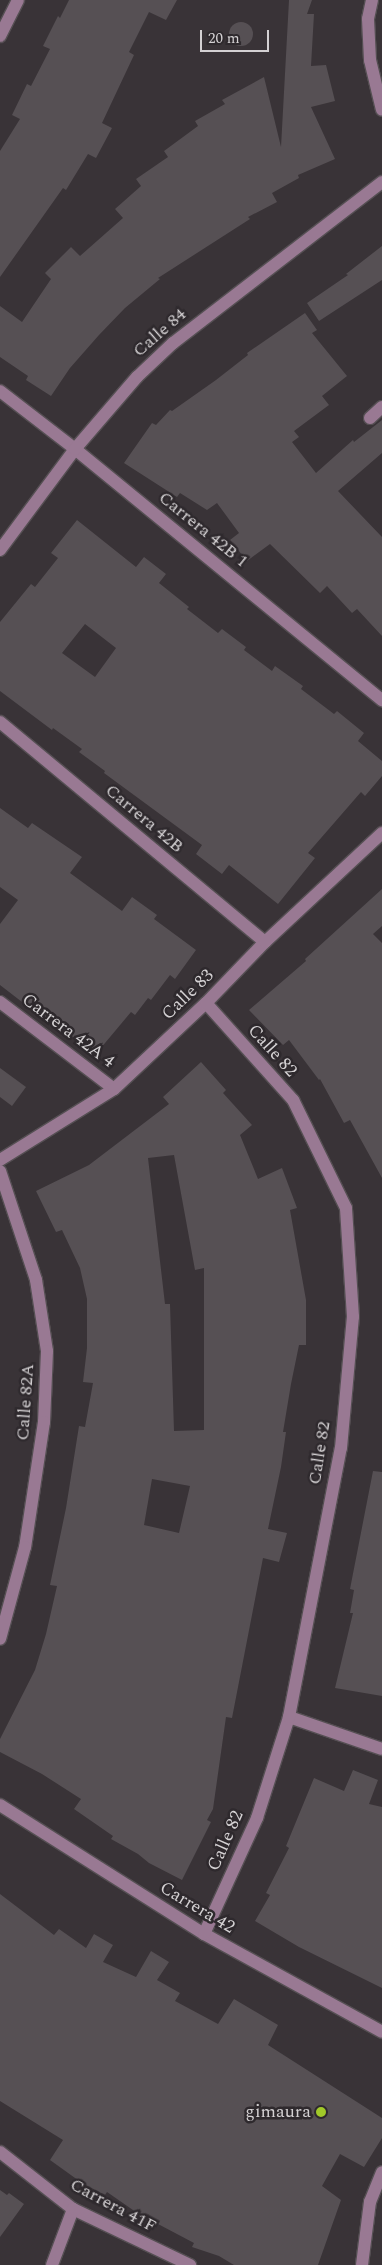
<!DOCTYPE html>
<html>
<head>
<meta charset="utf-8">
<style>
  body { margin:0 }
  #map { position:relative; width:382px; height:2265px; overflow:hidden; background:#393337; font-family:Spectral,serif }
  div>[style] { position:absolute }
  .building>* { inset:0; background:#565054 }
  .round { border-radius:50% }
  .roads { filter:drop-shadow(1px 0 #554f53) drop-shadow(-1px 0 #554f53) drop-shadow(0 1px #554f53) drop-shadow(0 -1px #554f53) }
  .minor>* { height:12px; margin:-6px; padding:0 6px; transform-origin:6px; border-radius:6px; background:#997993 }
  .dots>* { width:14px; height:14px; translate:-50% -50%; box-sizing:border-box; border:2px solid #2e292d; border-radius:50% }
  span { translate:-50% -50%; white-space:nowrap; text-align:center; line-height:1.15; -webkit-text-stroke:5px #2e292d; paint-order:stroke }
  .street-label { font-size:18px; color:#d4d1d3 }
  .poi-label { font-size:18px; color:#d4d1d3 }
  .right { translate:-100% -50%; text-align:right }
  .scale { position:absolute; left:200px; top:30px; width:69px; height:22px; box-sizing:border-box; border:2px solid #d4d1d3; border-top:0; padding-left:6px; font-size:15px; line-height:18px; white-space:nowrap; color:#d4d1d3; -webkit-text-stroke:4px #2e292d; paint-order:stroke }
</style>
</head>
<body>
<div id="map">
  <div class="building">
    <div style="clip-path:polygon(69px 0,177px 0,166px 20px,149px 12px,129px 52px,134px 55px,102px 123px,112px 128px,96px 158px,88px 154px,66px 190px,63px 188px,0 277px,0 151px,20px 119px,12px 115px,27px 84px,31px 86px,50px 49px,43px 46px,58px 16px,60px 18px)"></div>
    <div style="clip-path:polygon(289px 0,312px 0,307px 14px,314px 14px,311px 66px,326px 65px,335px 101px,311px 107px,335px 159px,298px 175px,299px 178px,272px 193px,277px 202px,248px 217px,250px 219px,158px 278px,160px 279px,125px 308px,99px 335px,70px 368px,51px 396px,26px 380px,28px 376px,0 357px,0 306px,22px 322px,51px 279px,45px 273px,71px 247px,80px 256px,123px 218px,115px 209px,141px 186px,136px 179px,168px 157px,164px 151px,198px 126px,195px 121px,225px 104px,222px 100px,264px 77px,281px 147px)"></div>
    <div class="round" style="left:229px;top:22px;width:24px;height:24px"></div>
    <div style="clip-path:polygon(382px 246px,382px 280px,319px 321px,307px 303px,348px 275px,346px 274px)"></div>
    <div style="clip-path:polygon(305px 313px,317px 330px,312px 333px,347px 376px,322px 396px,329px 405px,294px 431px,299px 437px,292px 442px,316px 473px,353px 440px,354px 442px,382px 420px,382px 453px,338px 491px,382px 537px,382px 636px,357px 609px,352px 613px,327px 586px,320px 593px,270px 544px,247px 561px,230px 540px,239px 533px,217px 503px,207px 510px,180px 493px,177px 497px,124px 463px,152px 423px,156px 425px,170px 410px,172px 411px,216px 380px,248px 355px,247px 353px)"></div>
    <div style="clip-path:polygon(evenodd,77px 520px,136px 567px,144px 557px,166px 574px,159px 583px,189px 607px,187px 609px,218px 633px,222px 629px,246px 647px,244px 650px,272px 671px,275px 666px,303px 686px,301px 689px,334px 714px,337px 711px,364px 733px,358px 741px,382px 761px,382px 776px,365px 796px,361px 792px,308px 853px,315px 858px,278px 904px,229px 865px,222px 874px,196px 854px,202px 845px,104px 773px,105px 771px,79px 752px,82px 749px,53px 728px,52px 730px,0 691px,0 622px,31px 584px,35px 587px,58px 558px,51px 553px,77px 520px,85px 624px,116px 648px,95px 677px,62px 653px,85px 624px)"></div>
    <div style="clip-path:polygon(0 808px,28px 828px,32px 823px,82px 857px,70px 873px,122px 911px,132px 897px,157px 915px,154px 919px,196px 950px,175px 979px,170px 975px,151px 1000px,148px 998px,135px 1015px,131px 1012px,95px 1055px,58px 1028px,57px 1029px,0 985px,0 924px,18px 900px,0 887px)"></div>
    <div style="clip-path:polygon(382px 889px,382px 926px,373px 934px,382px 943px,382px 1178px,350px 1120px,344px 1123px,320px 1079px,319px 1080px,289px 1040px,283px 1045px,249px 1010px,306px 961px,305px 959px)"></div>
    <div style="clip-path:polygon(evenodd,201px 1062px,226px 1090px,223px 1093px,252px 1125px,240px 1135px,258px 1179px,282px 1168px,297px 1208px,290px 1210px,306px 1300px,306px 1345px,299px 1345px,291px 1384px,283px 1432px,286px 1432px,281px 1467px,268px 1529px,287px 1533px,279px 1562px,263px 1558px,232px 1718px,226px 1717px,213px 1809px,207px 1820px,211px 1822px,182px 1880px,149px 1863px,138px 1854px,111px 1839px,113px 1836px,74px 1809px,81px 1799px,42px 1774px,0 1752px,0 1739px,35px 1670px,46px 1634px,57px 1586px,50px 1585px,66px 1508px,79px 1426px,85px 1427px,93px 1383px,83px 1382px,87px 1348px,87px 1299px,80px 1268px,62px 1230px,56px 1232px,36px 1191px,89px 1165px,169px 1104px,163px 1097px,201px 1062px,174px 1155px,195px 1270px,204px 1268px,204px 1430px,174px 1431px,170px 1304px,165px 1304px,148px 1158px,174px 1155px,201px 1062px,152px 1479px,190px 1486px,179px 1533px,144px 1525px,152px 1479px)"></div>
    <div style="clip-path:polygon(0 1068px,26px 1087px,12px 1106px,0 1097px)"></div>
    <div style="clip-path:polygon(373px 1471px,382px 1472px,382px 1696px,335px 1688px,353px 1613px,350px 1613px,354px 1590px,350px 1589px)"></div>
    <div style="clip-path:polygon(353px 1770px,378px 1780px,369px 1804px,382px 1807px,382px 1988px,299px 1947px,255px 1921px,270px 1895px,266px 1893px,289px 1848px,286px 1846px,314px 1778px,344px 1791px)"></div>
    <div style="clip-path:polygon(0 1894px,54px 1935px,59px 1929px,86px 1948px,94px 1934px,113px 1945px,103px 1962px,136px 1977px,151px 1951px,169px 1962px,157px 1980px,180px 1993px,175px 2001px,218px 2024px,234px 1999px,278px 2025px,268px 2045px,382px 2118px,382px 2138px,364px 2167px,340px 2154px,322px 2186px,341px 2200px,318px 2265px,234px 2265px,219px 2256px,192px 2247px,194px 2243px,158px 2224px,156px 2226px,107px 2192px,105px 2195px,82px 2183px,50px 2160px,63px 2140px,0 2101px)"></div>
    <div style="clip-path:polygon(0 2190px,7px 2195px,9px 2193px,24px 2204px,0 2237px)"></div>
  </div>
  <div class="roads">
    <div class="minor">
      <div style="left:372px;top:0;width:19px;rotate:102deg"></div>
      <div style="left:368px;top:19px;width:41px;rotate:87.2deg"></div>
      <div style="left:370px;top:60px;width:51px;rotate:76.5deg"></div>
      <div style="left:0;top:36px;width:40px;rotate:-63.4deg"></div>
      <div style="left:0;top:391px;width:95px;rotate:37.7deg"></div>
      <div style="left:75px;top:449px;width:397px;rotate:39.3deg"></div>
      <div style="left:370px;top:418px;width:16px;rotate:-43deg"></div>
      <div style="left:0;top:550px;width:126px;rotate:-53.4deg"></div>
      <div style="left:75px;top:449px;width:95px;rotate:-49.3deg"></div>
      <div style="left:137px;top:377px;width:50px;rotate:-43.4deg"></div>
      <div style="left:173px;top:343px;width:264px;rotate:-37.6deg"></div>
      <div style="left:0;top:722px;width:344px;rotate:39.7deg"></div>
      <div style="left:0;top:1002px;width:143px;rotate:37.3deg"></div>
      <div style="left:0;top:1160px;width:134px;rotate:-31.9deg"></div>
      <div style="left:114px;top:1089px;width:126px;rotate:-43.1deg"></div>
      <div style="left:206px;top:1003px;width:85px;rotate:-46deg"></div>
      <div style="left:265px;top:942px;width:160px;rotate:-43deg"></div>
      <div style="left:0;top:1171px;width:115px;rotate:71.7deg"></div>
      <div style="left:36px;top:1280px;width:72px;rotate:81.2deg"></div>
      <div style="left:47px;top:1351px;width:71px;rotate:92.4deg"></div>
      <div style="left:44px;top:1422px;width:126px;rotate:98.6deg"></div>
      <div style="left:25px;top:1547px;width:95px;rotate:105.2deg"></div>
      <div style="left:289px;top:1717px;width:98px;rotate:19deg"></div>
      <div style="left:0;top:1805px;width:241px;rotate:32.3deg"></div>
      <div style="left:204px;top:1934px;width:203px;rotate:28.8deg"></div>
      <div style="left:204px;top:1934px;width:128px;rotate:-65.4deg"></div>
      <div style="left:257px;top:1818px;width:106px;rotate:-72.4deg"></div>
      <div style="left:289px;top:1717px;width:274px;rotate:-79.1deg"></div>
      <div style="left:341px;top:1448px;width:132px;rotate:-84.8deg"></div>
      <div style="left:353px;top:1317px;width:109px;rotate:-93.7deg"></div>
      <div style="left:346px;top:1208px;width:120px;rotate:-116.1deg"></div>
      <div style="left:293px;top:1100px;width:130px;rotate:-131.9deg"></div>
      <div style="left:0;top:2152px;width:93px;rotate:38deg"></div>
      <div style="left:73px;top:2209px;width:130px;rotate:25.6deg"></div>
      <div style="left:52px;top:2265px;width:60px;rotate:-69.4deg"></div>
      <div style="left:362px;top:2265px;width:64px;rotate:-82.8deg"></div>
      <div style="left:370px;top:2202px;width:32px;rotate:-68deg"></div>
    </div>
  </div>
  <div class="dots">
    <div style="left:321px;top:2112px;background:#a1c929"></div>
  </div>
  <div class="street-label">
    <span style="left:160px;top:333px;rotate:-41deg">Calle 84</span>
    <span style="left:203px;top:530px;rotate:39deg">Carrera 42B 1</span>
    <span style="left:144px;top:819px;rotate:40deg">Carrera 42B</span>
    <span style="left:188px;top:995px;rotate:-44deg">Calle 83</span>
    <span style="left:68px;top:1031px;rotate:37deg">Carrera 42A 4</span>
    <span style="left:272px;top:1051px;rotate:48deg">Calle 82</span>
    <span style="left:26px;top:1402px;rotate:-86deg">Calle 82A</span>
    <span style="left:320px;top:1453px;rotate:-81deg">Calle 82</span>
    <span style="left:226px;top:1841px;rotate:-66deg">Calle 82</span>
    <span style="left:197px;top:1908px;rotate:31deg">Carrera 42</span>
    <span style="left:113px;top:2206px;rotate:28deg">Carrera 41F</span>
  </div>
  <div class="poi-label">
    <span class="right" style="left:311px;top:2112px">gimaura</span>
  </div>
  <div class="scale">20 m</div>
</div>
</body>
</html>
